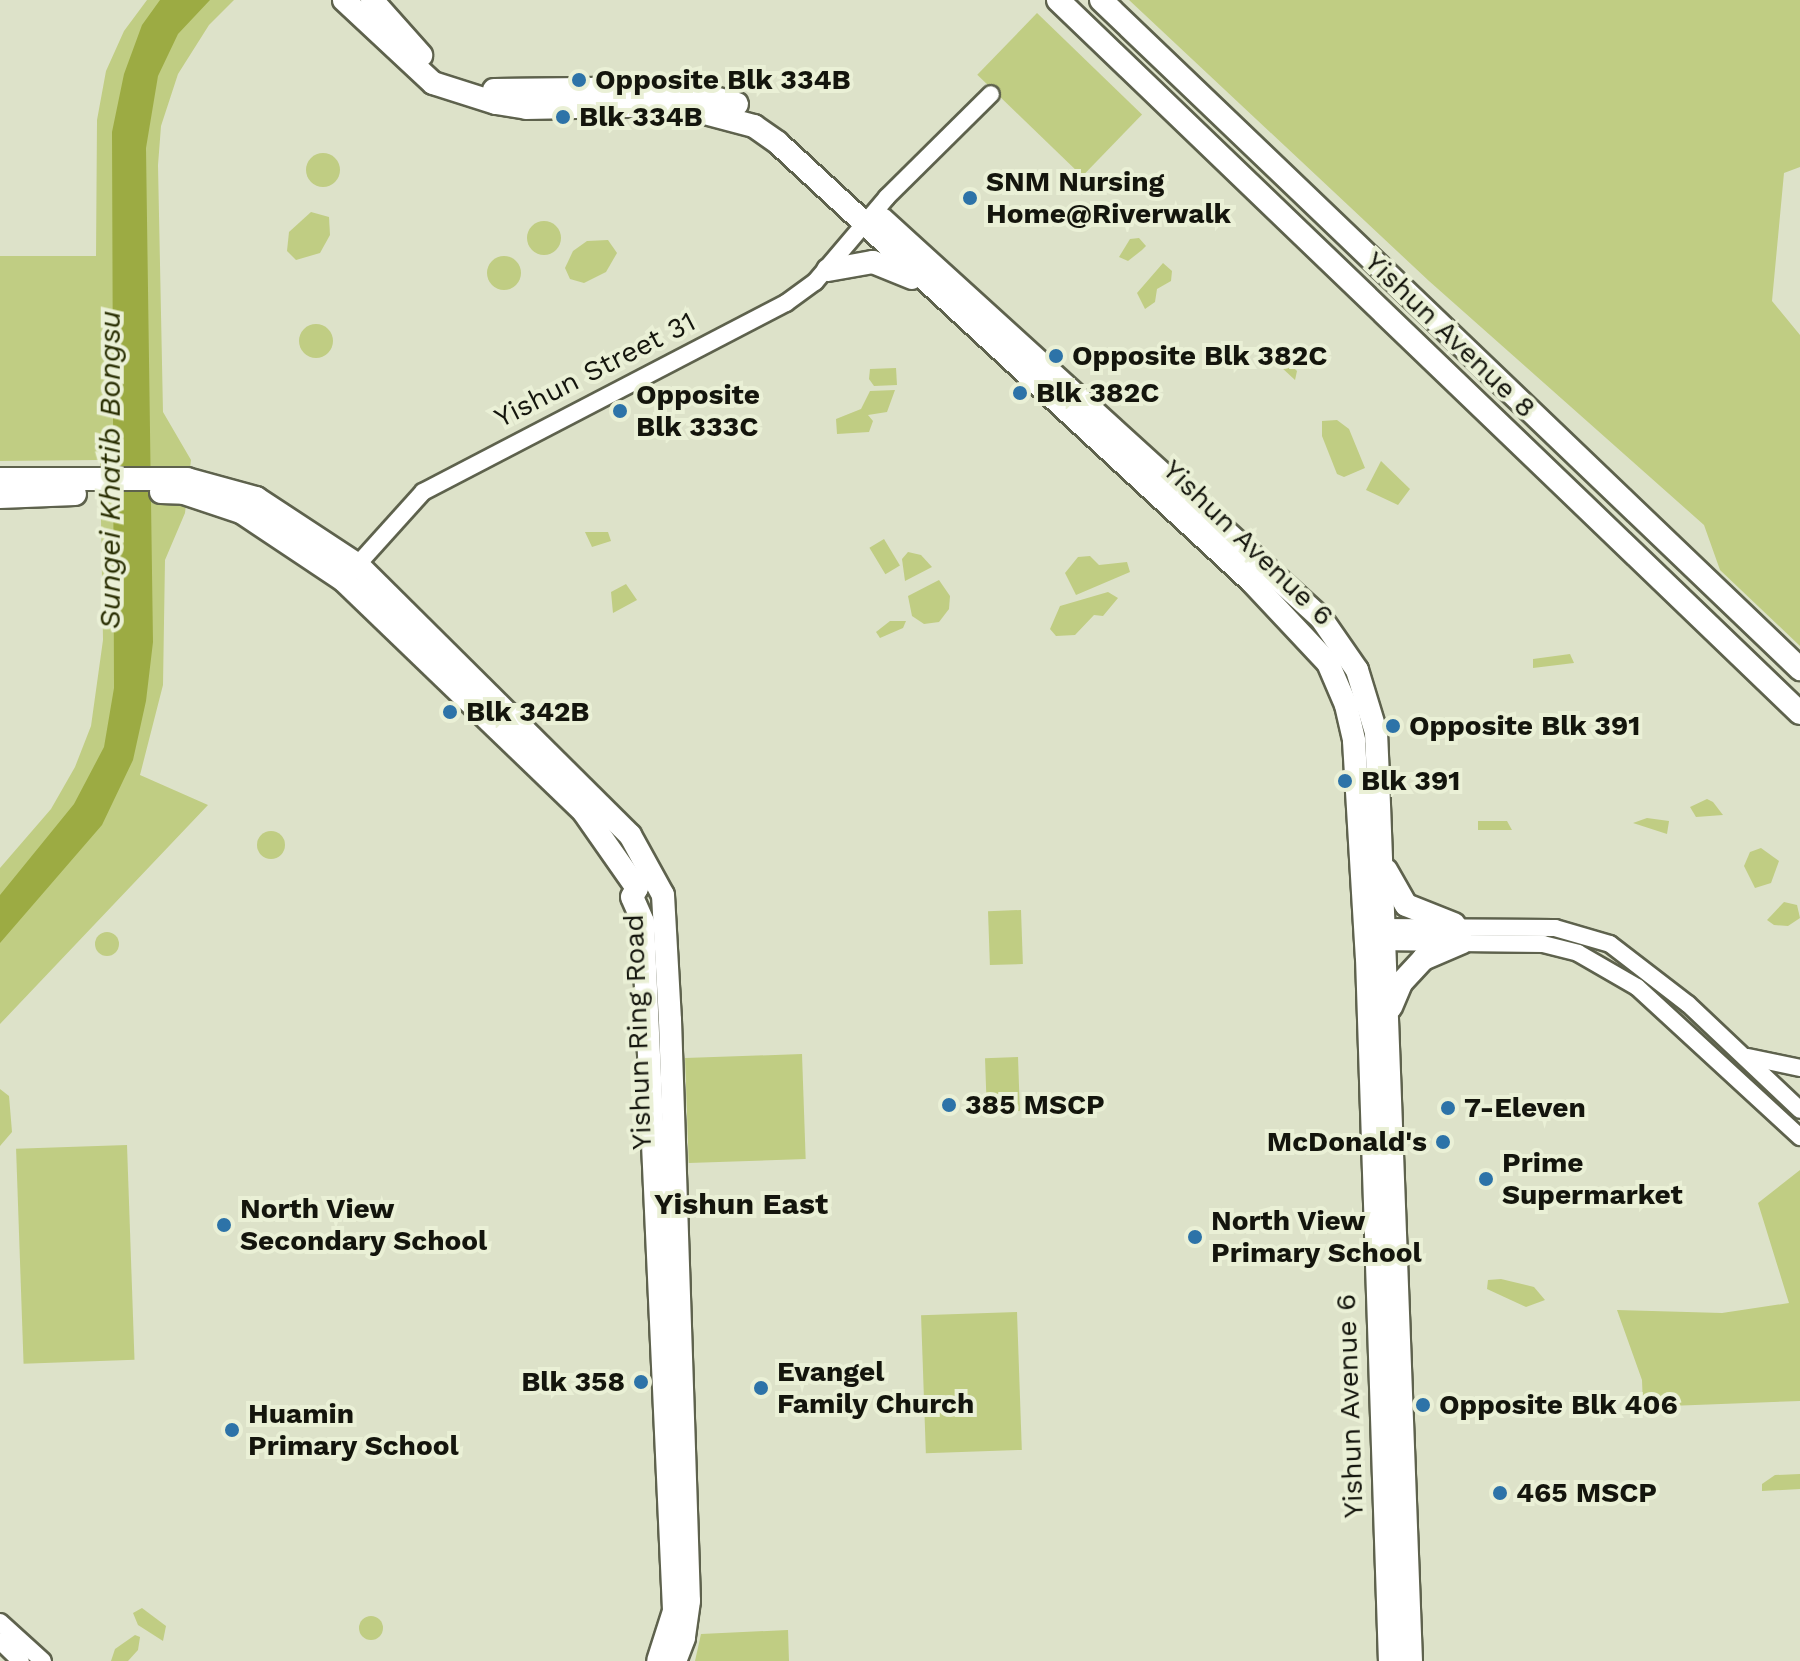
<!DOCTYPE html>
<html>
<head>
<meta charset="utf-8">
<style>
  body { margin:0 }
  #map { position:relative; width:1800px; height:1661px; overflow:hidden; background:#dde2c9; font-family:"Work Sans",sans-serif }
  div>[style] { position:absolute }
  .green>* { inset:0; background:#c0cd83; transform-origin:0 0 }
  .round { border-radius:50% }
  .water>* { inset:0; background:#9cab43 }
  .roads { filter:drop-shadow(2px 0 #5e624d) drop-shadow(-2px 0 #5e624d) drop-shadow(0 2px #5e624d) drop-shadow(0 -2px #5e624d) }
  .minor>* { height:16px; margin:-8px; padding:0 8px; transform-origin:8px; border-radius:8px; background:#fff }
  .major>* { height:22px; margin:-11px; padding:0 11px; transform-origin:11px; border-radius:11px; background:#fff }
  .dots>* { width:22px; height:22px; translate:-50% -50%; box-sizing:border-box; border:4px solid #eaf0d6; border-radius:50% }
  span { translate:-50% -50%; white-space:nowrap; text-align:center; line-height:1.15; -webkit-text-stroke:8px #eaf0d6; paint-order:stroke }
  .poi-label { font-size:28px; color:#14150d; font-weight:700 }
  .left { translate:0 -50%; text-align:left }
  .right { translate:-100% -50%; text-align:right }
  .street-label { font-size:28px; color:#14150d }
  .water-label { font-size:30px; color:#282d01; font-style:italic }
  .neighbourhood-label { font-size:30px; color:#14150d; font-weight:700 }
</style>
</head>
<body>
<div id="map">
  <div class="green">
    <div style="clip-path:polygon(147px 0,234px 0,209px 25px,178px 74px,161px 126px,158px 165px,163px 412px,191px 460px,185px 513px,165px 560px,163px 685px,140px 775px,208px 805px,0 1024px,0 868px,51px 809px,75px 767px,91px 726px,103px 640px,100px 460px,0 461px,0 256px,96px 256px,97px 120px,106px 71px,124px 31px)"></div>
    <div style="clip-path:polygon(1129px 0,1800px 0,1800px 167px,1784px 173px,1772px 301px,1800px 335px,1800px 646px,1720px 570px,1704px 525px,1429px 281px)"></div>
    <div style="left:1037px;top:13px;width:146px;height:86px;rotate:44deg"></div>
    <div class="round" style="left:306px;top:153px;width:34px;height:34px"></div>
    <div style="clip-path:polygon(311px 212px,329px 217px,330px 235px,320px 253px,296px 260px,287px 251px,289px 232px)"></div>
    <div class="round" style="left:527px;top:221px;width:34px;height:34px"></div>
    <div style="clip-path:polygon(1139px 238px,1146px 246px,1142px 250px,1128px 261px,1119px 257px,1130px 239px)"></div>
    <div style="clip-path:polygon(608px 240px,617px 253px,606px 272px,584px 283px,570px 279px,565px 268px,573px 251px,587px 241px)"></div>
    <div class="round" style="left:487px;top:256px;width:34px;height:34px"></div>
    <div style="clip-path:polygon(1163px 263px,1172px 271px,1171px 281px,1157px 289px,1155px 302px,1145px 309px,1137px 293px)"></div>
    <div class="round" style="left:299px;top:324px;width:34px;height:34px"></div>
    <div style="clip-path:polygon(1277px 352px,1297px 371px,1295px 380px,1268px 355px)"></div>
    <div style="clip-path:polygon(896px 368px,897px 385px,874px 386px,869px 379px,870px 369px)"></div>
    <div style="clip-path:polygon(895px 390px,887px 412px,868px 415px,873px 421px,869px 432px,837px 434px,836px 419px,861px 409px,870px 391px)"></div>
    <div style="clip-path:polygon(1337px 420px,1349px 429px,1365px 468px,1344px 477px,1337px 474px,1322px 436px,1322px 421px)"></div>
    <div style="clip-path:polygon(1381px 461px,1410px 489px,1398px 505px,1366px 490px)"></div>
    <div style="clip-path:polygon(585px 532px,608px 532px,611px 541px,592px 547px)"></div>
    <div style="left:884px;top:539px;width:31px;height:17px;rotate:59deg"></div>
    <div style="clip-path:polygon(908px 552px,921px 555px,932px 567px,905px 581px,902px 559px)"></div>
    <div style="clip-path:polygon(1090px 556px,1099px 565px,1127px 562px,1130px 572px,1076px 595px,1065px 573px,1078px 557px)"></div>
    <div style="clip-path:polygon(939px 580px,950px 596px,949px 609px,939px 622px,924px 624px,912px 616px,908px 596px)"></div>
    <div style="clip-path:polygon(626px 584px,637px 600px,613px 613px,611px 592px)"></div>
    <div style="clip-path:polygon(1108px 592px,1118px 598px,1103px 616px,1094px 615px,1075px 635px,1056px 636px,1050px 629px,1060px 606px)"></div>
    <div style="clip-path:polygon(890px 621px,906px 621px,903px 628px,880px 638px,876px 632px)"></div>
    <div style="clip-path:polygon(1570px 654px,1574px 663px,1533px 668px,1533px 659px)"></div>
    <div style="clip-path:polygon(1707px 799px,1713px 802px,1723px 815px,1696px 817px,1690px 807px)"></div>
    <div style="clip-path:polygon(1647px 818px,1669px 821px,1667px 834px,1633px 823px)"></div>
    <div style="clip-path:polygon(1478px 821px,1507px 821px,1512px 830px,1478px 830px)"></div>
    <div class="round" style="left:257px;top:831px;width:28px;height:28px"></div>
    <div style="clip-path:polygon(1761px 848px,1779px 861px,1771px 883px,1755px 888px,1744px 866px,1750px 852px)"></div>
    <div style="clip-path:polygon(1784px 902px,1797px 905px,1800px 918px,1788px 926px,1774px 925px,1767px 920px)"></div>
    <div style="left:1021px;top:910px;width:54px;height:33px;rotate:88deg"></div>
    <div class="round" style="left:95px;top:932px;width:24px;height:24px"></div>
    <div style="left:802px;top:1054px;width:105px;height:117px;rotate:88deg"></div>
    <div style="left:1018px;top:1057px;width:54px;height:33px;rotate:88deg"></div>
    <div style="clip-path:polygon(0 1089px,9px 1096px,12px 1132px,0 1146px)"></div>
    <div style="left:127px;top:1145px;width:215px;height:111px;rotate:88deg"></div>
    <div style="clip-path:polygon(1800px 1170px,1800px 1401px,1643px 1407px,1642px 1380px,1617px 1310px,1722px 1313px,1789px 1303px,1758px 1203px)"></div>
    <div style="clip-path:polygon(1501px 1279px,1534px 1287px,1545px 1300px,1526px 1307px,1487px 1289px,1488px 1280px)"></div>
    <div style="left:1017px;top:1312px;width:138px;height:96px;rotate:88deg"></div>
    <div style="clip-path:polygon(1800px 1474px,1800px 1489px,1762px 1491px,1762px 1484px,1775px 1475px)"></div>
    <div style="clip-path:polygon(142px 1608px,166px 1626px,163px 1641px,138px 1625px,133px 1613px)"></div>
    <div class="round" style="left:359px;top:1616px;width:24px;height:24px"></div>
    <div style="clip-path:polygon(788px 1630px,789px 1661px,695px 1661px,701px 1634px)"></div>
    <div style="clip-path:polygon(135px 1635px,140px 1637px,138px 1650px,128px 1661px,111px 1661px,115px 1649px)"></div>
  </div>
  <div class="water">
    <div style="clip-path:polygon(160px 0,210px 0,178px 34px,158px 76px,146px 148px,153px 642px,146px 701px,133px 760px,102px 825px,0 943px,0 895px,74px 804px,104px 747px,114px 688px,112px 132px,124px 74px,142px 25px)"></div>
  </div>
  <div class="roads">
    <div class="minor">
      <div style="left:350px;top:573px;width:109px;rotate:-48deg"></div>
      <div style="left:423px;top:492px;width:409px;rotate:-27.5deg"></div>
      <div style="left:786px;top:303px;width:36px;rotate:-36deg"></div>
      <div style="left:815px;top:282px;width:111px;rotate:-49.7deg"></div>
      <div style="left:887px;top:197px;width:146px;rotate:-44.7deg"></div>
      <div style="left:1374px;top:927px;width:181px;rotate:0.3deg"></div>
      <div style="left:1555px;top:928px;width:57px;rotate:16.2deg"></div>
      <div style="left:1610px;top:944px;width:98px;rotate:37.6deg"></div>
      <div style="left:1688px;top:1004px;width:154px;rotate:43.4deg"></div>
      <div style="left:1375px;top:942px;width:168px;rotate:0.7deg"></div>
      <div style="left:1543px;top:944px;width:36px;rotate:14deg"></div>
      <div style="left:1578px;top:953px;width:68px;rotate:30deg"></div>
      <div style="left:1637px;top:987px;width:222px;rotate:42.6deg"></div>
      <div style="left:1748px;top:1057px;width:53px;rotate:11.9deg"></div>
      <div style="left:0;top:1622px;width:58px;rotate:42.2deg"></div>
      <div style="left:0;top:1641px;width:29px;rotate:44deg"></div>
    </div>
    <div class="major">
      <div style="left:344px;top:0;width:122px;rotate:43deg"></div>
      <div style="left:433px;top:83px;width:66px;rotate:17.6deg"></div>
      <div style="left:496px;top:103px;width:30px;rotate:9deg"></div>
      <div style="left:526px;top:108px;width:149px;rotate:-1.2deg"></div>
      <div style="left:675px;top:105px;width:82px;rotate:14.9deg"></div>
      <div style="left:754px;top:126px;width:29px;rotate:35deg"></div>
      <div style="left:778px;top:143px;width:646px;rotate:42.8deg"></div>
      <div style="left:1252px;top:582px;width:111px;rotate:46.8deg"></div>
      <div style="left:1328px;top:663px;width:46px;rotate:66.8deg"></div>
      <div style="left:1346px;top:705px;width:37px;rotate:77deg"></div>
      <div style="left:1354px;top:741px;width:217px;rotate:86.6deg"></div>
      <div style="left:1367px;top:958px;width:703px;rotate:88.13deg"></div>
      <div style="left:372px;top:0;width:74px;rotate:48.3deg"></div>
      <div style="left:1058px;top:0;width:1029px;rotate:43.86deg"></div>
      <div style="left:1101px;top:0;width:968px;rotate:43.74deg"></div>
      <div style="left:494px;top:90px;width:182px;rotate:-0.6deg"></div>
      <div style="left:676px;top:88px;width:63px;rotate:14.7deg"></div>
      <div style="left:882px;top:219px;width:593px;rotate:42.27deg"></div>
      <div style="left:1321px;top:618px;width:63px;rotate:55.3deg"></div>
      <div style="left:1357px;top:670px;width:65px;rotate:73deg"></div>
      <div style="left:1376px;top:732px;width:46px;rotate:87.5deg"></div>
      <div style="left:1378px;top:778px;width:884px;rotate:87.86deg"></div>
      <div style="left:828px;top:270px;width:46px;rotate:-10.1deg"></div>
      <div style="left:873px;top:262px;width:42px;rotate:22.3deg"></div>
      <div style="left:0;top:479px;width:187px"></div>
      <div style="left:187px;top:479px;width:72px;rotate:15.4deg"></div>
      <div style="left:256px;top:498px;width:122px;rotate:33.3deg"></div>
      <div style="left:358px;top:565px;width:383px;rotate:44.8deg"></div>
      <div style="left:630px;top:835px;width:68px;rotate:61.2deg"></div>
      <div style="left:663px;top:895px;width:125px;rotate:86.8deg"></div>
      <div style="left:670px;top:1020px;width:581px;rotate:88.13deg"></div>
      <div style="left:689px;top:1601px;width:37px;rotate:98deg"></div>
      <div style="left:684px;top:1638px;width:25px;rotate:111deg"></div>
      <div style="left:161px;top:492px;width:23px;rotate:2deg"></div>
      <div style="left:184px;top:493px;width:60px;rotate:18.4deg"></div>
      <div style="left:241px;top:512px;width:123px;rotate:33.7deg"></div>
      <div style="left:343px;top:580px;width:333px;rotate:43.9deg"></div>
      <div style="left:583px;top:811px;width:94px;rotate:55deg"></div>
      <div style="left:637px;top:888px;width:10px;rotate:119deg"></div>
      <div style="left:632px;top:897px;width:27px;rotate:66deg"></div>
      <div style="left:643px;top:922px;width:690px;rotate:87.42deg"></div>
      <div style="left:674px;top:1611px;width:52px;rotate:107.7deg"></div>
      <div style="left:0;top:497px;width:75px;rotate:-2.3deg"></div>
      <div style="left:1386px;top:870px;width:40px;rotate:60.3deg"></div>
      <div style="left:1406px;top:905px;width:52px;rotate:21.6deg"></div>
      <div style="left:1391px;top:1007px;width:26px;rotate:-67deg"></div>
      <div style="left:1401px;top:983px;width:33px;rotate:-47deg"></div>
      <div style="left:1423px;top:959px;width:43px;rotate:-23deg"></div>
    </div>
  </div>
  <div class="dots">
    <div style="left:579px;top:80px;background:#2d73a8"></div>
    <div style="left:563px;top:117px;background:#2d73a8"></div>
    <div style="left:970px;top:198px;background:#2d73a8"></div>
    <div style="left:1056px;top:356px;background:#2d73a8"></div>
    <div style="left:1020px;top:393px;background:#2d73a8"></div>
    <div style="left:620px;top:411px;background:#2d73a8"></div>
    <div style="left:450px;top:712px;background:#2d73a8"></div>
    <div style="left:1393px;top:726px;background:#2d73a8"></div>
    <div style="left:1345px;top:781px;background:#2d73a8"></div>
    <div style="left:949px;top:1105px;background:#2d73a8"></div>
    <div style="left:1448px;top:1108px;background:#2d73a8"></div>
    <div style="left:1443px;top:1142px;background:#2d73a8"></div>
    <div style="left:1486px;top:1179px;background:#2d73a8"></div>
    <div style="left:224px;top:1225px;background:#2d73a8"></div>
    <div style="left:1195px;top:1237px;background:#2d73a8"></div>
    <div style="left:641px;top:1382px;background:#2d73a8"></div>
    <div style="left:761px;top:1388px;background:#2d73a8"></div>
    <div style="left:1423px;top:1405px;background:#2d73a8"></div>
    <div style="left:232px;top:1430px;background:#2d73a8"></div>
    <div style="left:1500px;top:1493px;background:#2d73a8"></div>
  </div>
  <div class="poi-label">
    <span class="left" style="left:595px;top:80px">Opposite Blk 334B</span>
    <span class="left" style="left:579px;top:117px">Blk 334B</span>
    <span class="left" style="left:986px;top:198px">SNM Nursing<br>Home@Riverwalk</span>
    <span class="left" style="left:1072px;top:356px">Opposite Blk 382C</span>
    <span class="left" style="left:1036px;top:393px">Blk 382C</span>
    <span class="left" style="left:636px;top:411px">Opposite<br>Blk 333C</span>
    <span class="left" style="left:466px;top:712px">Blk 342B</span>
    <span class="left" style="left:1409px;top:726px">Opposite Blk 391</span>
    <span class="left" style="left:1361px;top:781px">Blk 391</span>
    <span class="left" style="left:965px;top:1105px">385 MSCP</span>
    <span class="left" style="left:1464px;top:1108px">7-Eleven</span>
    <span class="right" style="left:1427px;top:1142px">McDonald's</span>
    <span class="left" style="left:1502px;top:1179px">Prime<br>Supermarket</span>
    <span class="left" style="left:240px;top:1225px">North View<br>Secondary School</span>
    <span class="left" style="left:1211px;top:1237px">North View<br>Primary School</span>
    <span class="left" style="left:777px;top:1388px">Evangel<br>Family Church</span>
    <span class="right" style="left:625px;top:1382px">Blk 358</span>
    <span class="left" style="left:1439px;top:1405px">Opposite Blk 406</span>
    <span class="left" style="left:248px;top:1430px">Huamin<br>Primary School</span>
    <span class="left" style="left:1516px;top:1493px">465 MSCP</span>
  </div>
  <div class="street-label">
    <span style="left:1450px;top:335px;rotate:44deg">Yishun Avenue 8</span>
    <span style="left:595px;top:370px;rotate:-27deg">Yishun Street 31</span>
    <span style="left:1248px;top:543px;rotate:44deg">Yishun Avenue 6</span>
    <span style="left:638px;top:1032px;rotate:-92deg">Yishun Ring Road</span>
    <span style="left:1350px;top:1406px;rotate:-92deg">Yishun Avenue 6</span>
  </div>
  <div class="water-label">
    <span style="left:110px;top:470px;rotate:-90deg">Sungei Khatib Bongsu</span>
  </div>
  <div class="neighbourhood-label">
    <span style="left:741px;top:1204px">Yishun East</span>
  </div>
</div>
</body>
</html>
